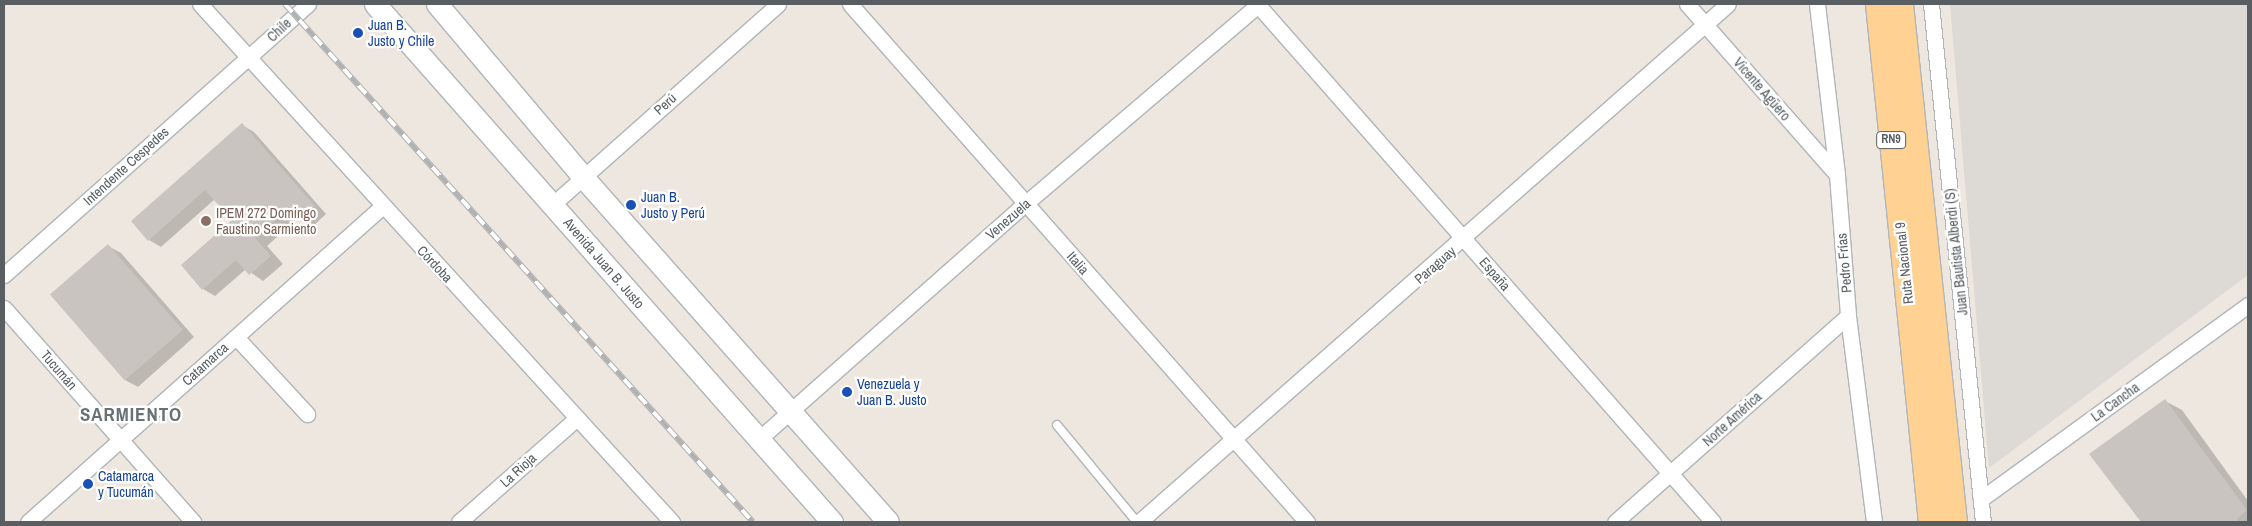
<!DOCTYPE html>
<html>
<head>
<meta charset="utf-8">
<style>
  body { margin:0 }
  #map { position:relative; width:2252px; height:526px; overflow:hidden; background:#ede7df; font-family:"Archivo Narrow",sans-serif }
  div>[style] { position:absolute }
  .industrial>* { inset:0; background:#ddd9d4 }
  .shadow>* { inset:0; background:#0003 }
  .building>* { inset:0; background:#c9c4bf; transform-origin:0 0 }
  .roads { filter:drop-shadow(1px 0 #b1b5b8) drop-shadow(-1px 0 #b1b5b8) drop-shadow(0 1px #b1b5b8) drop-shadow(0 -1px #b1b5b8) }
  .service>* { height:8px; margin:-4px; padding:0 4px; transform-origin:4px; border-radius:4px; background:#fff }
  .minor>* { height:15px; margin:-7.5px; padding:0 7.5px; transform-origin:7.5px; border-radius:7.5px; background:#fff }
  .secondary>* { height:21px; margin:-10.5px; padding:0 10.5px; transform-origin:10.5px; border-radius:10.5px; background:#fff }
  .trunk>* { height:25px; margin:-12.5px; padding:0 12.5px; transform-origin:12.5px; border-radius:12.5px; background:#ffd293 }
  .rail>* { height:5.5px; margin-top:-2.75px; transform-origin:0; background:repeating-linear-gradient(90deg,#fff 0 11px,#b0b1b2 0 22px); box-sizing:border-box; border-block:1px solid #b0b1b2 }
  .dots>* { width:14px; height:14px; translate:-50% -50%; box-sizing:border-box; border:2px solid #fff; border-radius:50% }
  span { translate:-50% -50%; white-space:nowrap; text-align:center; line-height:1.15; -webkit-text-stroke:4.5px #fff; paint-order:stroke }
  .shield-label span { padding:1px 4px; background:#fff; border:1px solid; border-radius:4px; -webkit-text-stroke-width:0 }
  .shield-label { font-size:12px; color:#585e62; font-weight:700 }
  .transit-label { font-size:14px; color:#164399 }
  .left { translate:0 -50%; text-align:left }
  .street-label { font-size:14px; color:#585e62 }
  .education-label { font-size:14px; color:#785e54 }
  .district-label { font-size:19px; color:#697174; font-weight:700; letter-spacing:1px }
  .frame { position:absolute; inset:0; border:5px solid #585e62; pointer-events:none }
</style>
</head>
<body>
<div id="map">
  <div class="industrial">
    <div style="clip-path:polygon(1950px 4px,2248px 4px,2248px 275px,1989px 468px)"></div>
  </div>
  <div class="shadow">
    <div style="clip-path:polygon(242px 125px,254px 132px,326px 214px,313px 226px,299px 217px,267px 246px,283px 264px,263px 281px,246px 269px,215px 296px,203px 289px,234px 220px,215px 199px,161px 247px,149px 240px)"></div>
    <div style="clip-path:polygon(108px 246px,121px 253px,194px 337px,138px 387px,125px 380px)"></div>
    <div style="clip-path:polygon(2165px 401px,2182px 410px,2248px 501px,2248px 522px,2142px 522px,2091px 455px)"></div>
  </div>
  <div class="building">
    <div style="clip-path:polygon(242px 123px,315px 206px,299px 220px,289px 208px,255px 238px,271px 256px,249px 275px,236px 260px,202px 290px,181px 265px,232px 220px,205px 190px,148px 241px,131px 221px)"></div>
    <div style="left:108px;top:244px;width:114px;height:77px;rotate:49deg"></div>
    <div style="clip-path:polygon(2165px 399px,2247px 510px,2237px 519px,2238px 522px,2141px 522px,2089px 454px)"></div>
  </div>
  <div class="roads">
    <div class="service">
      <div style="left:1057px;top:425px;width:126px;rotate:50.5deg"></div>
    </div>
    <div class="minor">
      <div style="left:200px;top:4px;width:701px;rotate:47.66deg"></div>
      <div style="left:850px;top:4px;width:691px;rotate:48.58deg"></div>
      <div style="left:1257px;top:4px;width:690px;rotate:48.64deg"></div>
      <div style="left:1687px;top:4px;width:227px;rotate:48.7deg"></div>
      <div style="left:1817px;top:4px;width:172px;rotate:83.3deg"></div>
      <div style="left:1837px;top:175px;width:141px;rotate:85.5deg"></div>
      <div style="left:1848px;top:316px;width:208px;rotate:82.8deg"></div>
      <div style="left:1931px;top:4px;width:521px;rotate:84.27deg"></div>
      <div style="left:552px;top:205px;width:302px;rotate:-41.6deg"></div>
      <div style="left:4px;top:275px;width:407px;rotate:-41.7deg"></div>
      <div style="left:4px;top:308px;width:286px;rotate:48.5deg"></div>
      <div style="left:236px;top:337px;width:105px;rotate:47.3deg"></div>
      <div style="left:759px;top:439px;width:356px;rotate:-41.5deg"></div>
      <div style="left:1026px;top:203px;width:306px;rotate:-40.5deg"></div>
      <div style="left:1981px;top:499px;width:330px;rotate:-36deg"></div>
      <div style="left:28px;top:522px;width:474px;rotate:-41.7deg"></div>
      <div style="left:459px;top:522px;width:157px;rotate:-41.4deg"></div>
      <div style="left:1139px;top:522px;width:784px;rotate:-41.33deg"></div>
      <div style="left:1615px;top:522px;width:311px;rotate:-41.5deg"></div>
    </div>
    <div class="secondary">
      <div style="left:375px;top:4px;width:691px;rotate:48.58deg"></div>
      <div style="left:437px;top:4px;width:226px;rotate:49.8deg"></div>
      <div style="left:583px;top:177px;width:460px;rotate:48.5deg"></div>
    </div>
    <div class="trunk">
      <div style="left:1878px;top:4px;width:521px;rotate:84.16deg"></div>
      <div style="left:1900px;top:4px;width:521px;rotate:84.05deg"></div>
    </div>
  </div>
  <div class="rail">
    <div style="left:285px;top:4px;width:698px;rotate:47.9deg"></div>
  </div>
  <div class="dots">
    <div style="left:358px;top:33px;background:#1a4fb4"></div>
    <div style="left:631px;top:205px;background:#1a4fb4"></div>
    <div style="left:206px;top:221px;background:#8d6e63"></div>
    <div style="left:847px;top:392px;background:#1a4fb4"></div>
    <div style="left:88px;top:484px;background:#1a4fb4"></div>
  </div>
  <div class="shield-label">
    <span style="left:1891px;top:140px">RN9</span>
  </div>
  <div class="transit-label">
    <span class="left" style="left:368px;top:33px">Juan B.<br>Justo y Chile</span>
    <span class="left" style="left:641px;top:205px">Juan B.<br>Justo y Perú</span>
    <span class="left" style="left:857px;top:392px">Venezuela y<br>Juan B. Justo</span>
    <span class="left" style="left:98px;top:484px">Catamarca<br>y Tucumán</span>
  </div>
  <div class="street-label">
    <span style="left:279px;top:30px;rotate:-43deg">Chile</span>
    <span style="left:1762px;top:89px;rotate:49deg">Vicente Agüero</span>
    <span style="left:665px;top:104px;rotate:-42deg">Perú</span>
    <span style="left:126px;top:166px;rotate:-42deg">Intendente Cespedes</span>
    <span style="left:1008px;top:219px;rotate:-41deg">Venezuela</span>
    <span style="left:1956px;top:252px;rotate:-96deg">Juan Bautista Alberdi (S)</span>
    <span style="left:604px;top:263px;rotate:49deg">Avenida Juan B. Justo</span>
    <span style="left:1078px;top:263px;rotate:49deg">Italia</span>
    <span style="left:1844px;top:263px;rotate:-95deg">Pedro Frías</span>
    <span style="left:1904px;top:263px;rotate:-96deg">Ruta Nacional 9</span>
    <span style="left:435px;top:264px;rotate:47deg">Córdoba</span>
    <span style="left:1435px;top:265px;rotate:-41deg">Paraguay</span>
    <span style="left:1495px;top:274px;rotate:49deg">España</span>
    <span style="left:205px;top:364px;rotate:-42deg">Catamarca</span>
    <span style="left:59px;top:370px;rotate:49deg">Tucumán</span>
    <span style="left:2115px;top:402px;rotate:-36deg">La Cancha</span>
    <span style="left:1732px;top:419px;rotate:-42deg">Norte América</span>
    <span style="left:518px;top:470px;rotate:-42deg">La Rioja</span>
  </div>
  <div class="education-label">
    <span class="left" style="left:216px;top:221px">IPEM 272 Domingo<br>Faustino Sarmiento</span>
  </div>
  <div class="district-label">
    <span style="left:131px;top:415px">SARMIENTO</span>
  </div>
  <div class="frame"></div>
</div>
</body>
</html>
